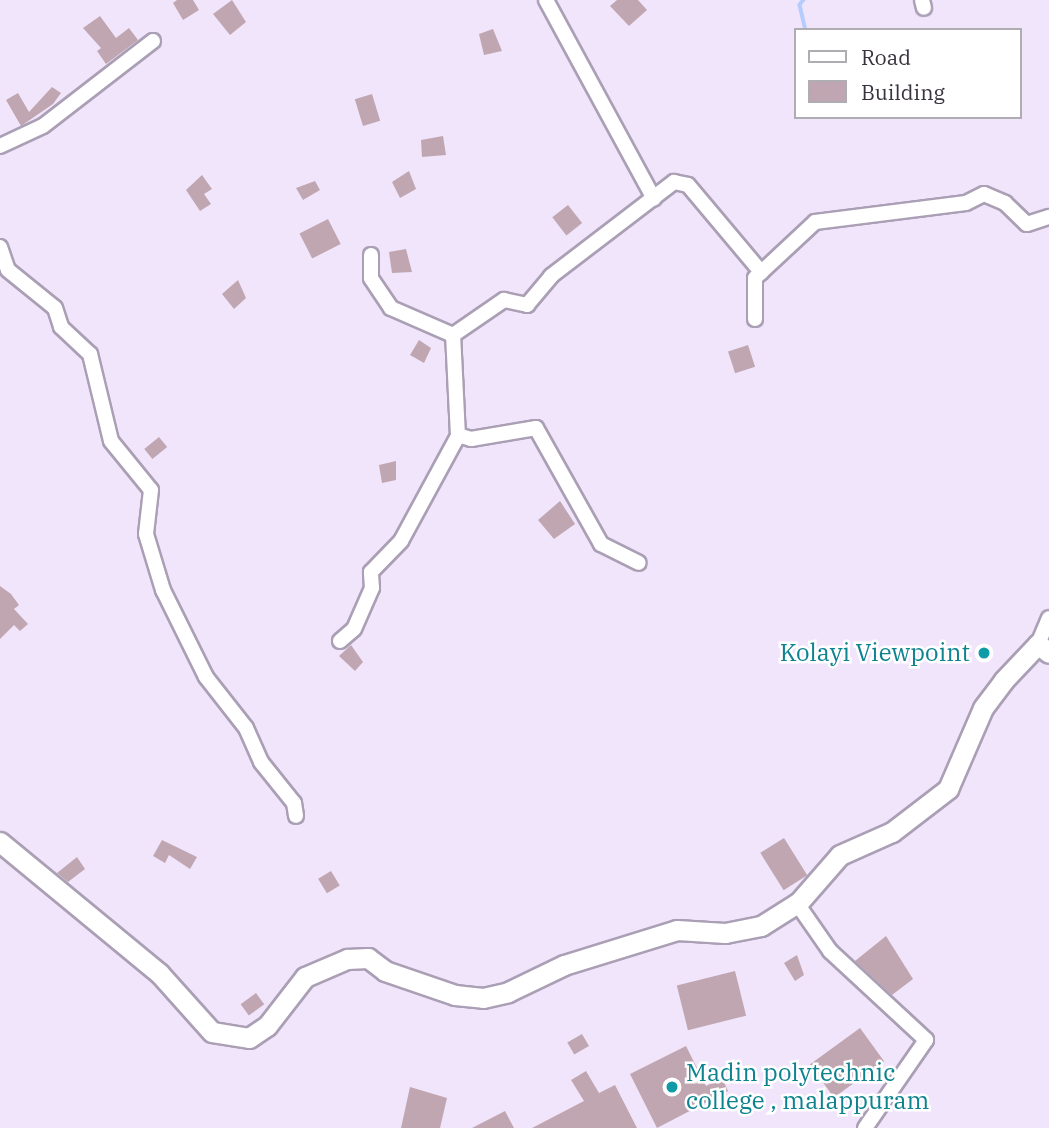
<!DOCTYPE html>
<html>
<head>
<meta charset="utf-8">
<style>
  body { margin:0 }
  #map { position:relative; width:1049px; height:1128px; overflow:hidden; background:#f1e5fc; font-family:"IBM Plex Serif",serif }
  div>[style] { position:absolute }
  .stream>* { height:3.5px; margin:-1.75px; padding:0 1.75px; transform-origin:1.75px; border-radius:1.75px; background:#b5ccfc }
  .building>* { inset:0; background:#c0a6b0; transform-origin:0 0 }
  .roads { filter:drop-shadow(2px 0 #aa9fb4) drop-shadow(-2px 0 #aa9fb4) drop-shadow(0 2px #aa9fb4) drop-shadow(0 -2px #aa9fb4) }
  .street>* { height:14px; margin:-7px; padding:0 7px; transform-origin:7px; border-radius:7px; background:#fff }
  .secondary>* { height:19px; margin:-9.5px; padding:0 9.5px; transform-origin:9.5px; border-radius:9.5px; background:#fff }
  .dots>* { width:19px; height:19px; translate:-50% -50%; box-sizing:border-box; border:4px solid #fff; border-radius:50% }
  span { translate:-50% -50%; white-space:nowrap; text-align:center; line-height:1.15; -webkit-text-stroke:5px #fff; paint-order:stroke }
  .culture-label { font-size:24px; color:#0d838f }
  .right { translate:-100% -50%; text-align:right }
  .left { translate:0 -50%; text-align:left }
  .legend { position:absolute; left:794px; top:28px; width:228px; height:91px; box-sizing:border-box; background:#fff; border:2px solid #afadb1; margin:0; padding:9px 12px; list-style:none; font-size:21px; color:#38333c }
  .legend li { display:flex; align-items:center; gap:14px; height:35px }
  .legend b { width:35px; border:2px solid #afadb1 }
</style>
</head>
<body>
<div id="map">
  <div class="stream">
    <div style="left:804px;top:0;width:6px;rotate:129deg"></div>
    <div style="left:800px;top:5px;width:26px;rotate:77deg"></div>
  </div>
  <div class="building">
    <div style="clip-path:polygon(177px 0,193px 0,199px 10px,183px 20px,173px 3px)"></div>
    <div style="clip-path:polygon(232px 0,246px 22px,230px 35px,213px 14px)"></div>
    <div style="clip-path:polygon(617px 0,638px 0,647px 10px,629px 26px,610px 6px)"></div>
    <div style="clip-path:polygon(100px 16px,116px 38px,129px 28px,138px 40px,106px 64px,97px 51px,101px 48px,83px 28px)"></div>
    <div style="clip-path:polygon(493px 29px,502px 51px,484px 55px,479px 34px)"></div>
    <div style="clip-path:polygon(52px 87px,61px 93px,53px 104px,21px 126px,6px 100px,18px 93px,29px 112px)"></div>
    <div style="left:372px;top:94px;width:28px;height:18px;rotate:73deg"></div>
    <div style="clip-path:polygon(443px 136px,446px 155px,422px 157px,421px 140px)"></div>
    <div style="clip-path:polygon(409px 171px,416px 189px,400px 198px,392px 182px)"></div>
    <div style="clip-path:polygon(202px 175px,212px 189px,204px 194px,211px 204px,200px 211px,186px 190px)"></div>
    <div style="clip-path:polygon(315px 181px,320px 190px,303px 200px,296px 188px)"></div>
    <div style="left:568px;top:205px;width:23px;height:20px;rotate:52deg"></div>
    <div style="left:328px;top:219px;width:28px;height:32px;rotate:63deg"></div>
    <div style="clip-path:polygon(406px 249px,412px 272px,392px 273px,389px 252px)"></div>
    <div style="clip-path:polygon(238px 280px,246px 298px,234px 309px,222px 294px)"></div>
    <div style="clip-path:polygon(419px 340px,431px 348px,424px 363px,410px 355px)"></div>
    <div style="left:748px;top:345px;width:23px;height:21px;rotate:72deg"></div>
    <div style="left:159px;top:437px;width:13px;height:19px;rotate:51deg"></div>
    <div style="clip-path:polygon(396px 461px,396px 480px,382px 483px,379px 465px)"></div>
    <div style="clip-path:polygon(560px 501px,575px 524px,554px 539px,538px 520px)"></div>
    <div style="clip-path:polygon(0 586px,11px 594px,19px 605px,14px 609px,28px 624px,20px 631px,14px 625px,0 639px)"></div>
    <div style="clip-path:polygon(351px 645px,363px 662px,355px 671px,339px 656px)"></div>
    <div style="left:784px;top:838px;width:44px;height:28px;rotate:58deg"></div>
    <div style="clip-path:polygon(162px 840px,197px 857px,190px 869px,169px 855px,165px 863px,153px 856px)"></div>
    <div style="clip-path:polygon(77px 857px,85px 869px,68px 882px,57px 873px)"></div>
    <div style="left:331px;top:871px;width:17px;height:15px;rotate:59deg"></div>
    <div style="clip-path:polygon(886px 936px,913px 979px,892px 995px,855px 961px)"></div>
    <div style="clip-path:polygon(797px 955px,804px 975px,795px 981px,784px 963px)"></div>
    <div style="left:735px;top:971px;width:46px;height:60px;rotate:76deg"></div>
    <div style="left:256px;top:993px;width:14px;height:19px;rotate:54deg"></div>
    <div style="left:860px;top:1028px;width:41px;height:62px;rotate:54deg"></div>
    <div style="left:582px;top:1034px;width:14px;height:17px;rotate:60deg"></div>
    <div style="clip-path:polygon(686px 1046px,706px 1086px,722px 1078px,728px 1091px,657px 1128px,630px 1074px)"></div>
    <div style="clip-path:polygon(586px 1071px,599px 1093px,615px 1085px,637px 1128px,532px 1128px,584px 1101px,571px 1080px)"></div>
    <div style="clip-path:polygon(410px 1087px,447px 1098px,440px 1128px,401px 1128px)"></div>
    <div style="clip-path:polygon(505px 1111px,514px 1128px,472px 1128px)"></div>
  </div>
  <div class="roads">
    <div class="street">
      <div style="left:546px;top:0;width:226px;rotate:61.5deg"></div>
      <div style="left:922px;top:0;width:8px;rotate:76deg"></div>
      <div style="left:0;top:146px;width:47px;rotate:-24.9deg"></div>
      <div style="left:43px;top:126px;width:139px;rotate:-37.7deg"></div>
      <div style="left:0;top:247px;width:24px;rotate:71deg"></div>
      <div style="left:8px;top:270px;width:60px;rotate:39deg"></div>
      <div style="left:55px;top:308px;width:20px;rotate:72deg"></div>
      <div style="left:61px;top:327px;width:40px;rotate:43deg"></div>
      <div style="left:90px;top:354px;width:89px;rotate:76.4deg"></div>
      <div style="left:111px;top:441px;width:63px;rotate:50.8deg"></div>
      <div style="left:151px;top:490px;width:44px;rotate:96.5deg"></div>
      <div style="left:146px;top:534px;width:59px;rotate:73.1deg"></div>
      <div style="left:163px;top:590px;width:97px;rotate:63.7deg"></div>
      <div style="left:206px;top:677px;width:65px;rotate:51.9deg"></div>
      <div style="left:246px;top:728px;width:37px;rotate:66deg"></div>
      <div style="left:261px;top:762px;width:53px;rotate:51.2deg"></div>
      <div style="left:294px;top:803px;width:13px;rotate:81deg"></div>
      <div style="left:755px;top:319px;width:41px;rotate:-90deg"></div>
      <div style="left:755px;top:278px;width:82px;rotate:-43deg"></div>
      <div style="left:815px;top:222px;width:152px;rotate:-7.2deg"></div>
      <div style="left:966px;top:203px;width:20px;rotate:-27deg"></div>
      <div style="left:984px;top:194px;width:23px;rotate:23deg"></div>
      <div style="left:1005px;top:203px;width:30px;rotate:44deg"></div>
      <div style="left:1027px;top:224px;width:23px;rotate:-18deg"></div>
      <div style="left:453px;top:335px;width:62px;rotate:-34.5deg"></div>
      <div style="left:504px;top:300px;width:24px;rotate:12deg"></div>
      <div style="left:527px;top:305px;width:38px;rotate:-50deg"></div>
      <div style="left:551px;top:276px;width:155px;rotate:-37.4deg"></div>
      <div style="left:674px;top:182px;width:14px;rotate:12deg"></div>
      <div style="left:688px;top:185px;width:114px;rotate:50deg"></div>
      <div style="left:458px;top:435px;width:14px;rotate:17deg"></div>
      <div style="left:471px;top:439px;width:66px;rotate:-9.6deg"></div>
      <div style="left:536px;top:428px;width:133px;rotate:60.7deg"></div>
      <div style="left:601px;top:544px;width:42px;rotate:26.6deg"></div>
      <div style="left:340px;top:641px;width:18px;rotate:-41deg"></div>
      <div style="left:354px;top:629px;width:45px;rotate:-66.3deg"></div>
      <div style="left:372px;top:588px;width:16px;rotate:-94deg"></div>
      <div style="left:371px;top:572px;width:43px;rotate:-45.9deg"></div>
      <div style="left:401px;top:541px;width:119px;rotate:-61.5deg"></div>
      <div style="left:458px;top:436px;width:101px;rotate:-92.8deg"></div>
      <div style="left:453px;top:335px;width:68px;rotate:-156.5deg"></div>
      <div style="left:391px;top:308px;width:36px;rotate:-124deg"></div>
      <div style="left:371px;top:278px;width:23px;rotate:-90deg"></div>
      <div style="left:1038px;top:644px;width:28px;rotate:-67deg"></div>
      <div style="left:796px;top:902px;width:60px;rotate:55.2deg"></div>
      <div style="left:830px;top:951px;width:131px;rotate:42.8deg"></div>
      <div style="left:926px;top:1040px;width:107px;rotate:124.7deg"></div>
    </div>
    <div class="secondary">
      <div style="left:0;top:842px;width:206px;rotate:39.5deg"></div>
      <div style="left:159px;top:973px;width:79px;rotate:48.1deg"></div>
      <div style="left:212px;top:1032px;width:37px;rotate:9deg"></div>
      <div style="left:249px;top:1038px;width:22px;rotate:-34deg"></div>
      <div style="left:267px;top:1026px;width:62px;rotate:-52.2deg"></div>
      <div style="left:305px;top:977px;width:46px;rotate:-23.2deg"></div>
      <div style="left:347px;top:959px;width:21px;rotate:-3deg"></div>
      <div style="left:368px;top:958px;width:21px;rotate:37deg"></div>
      <div style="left:385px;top:971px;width:74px;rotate:18.9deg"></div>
      <div style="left:455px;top:995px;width:28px;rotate:6deg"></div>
      <div style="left:483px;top:998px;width:26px;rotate:-13deg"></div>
      <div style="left:508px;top:992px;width:62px;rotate:-25.7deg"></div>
      <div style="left:564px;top:965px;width:118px;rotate:-17.2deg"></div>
      <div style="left:677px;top:930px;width:48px;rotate:3.6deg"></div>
      <div style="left:725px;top:933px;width:37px;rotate:-11deg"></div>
      <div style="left:761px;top:926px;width:45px;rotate:-32.3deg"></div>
      <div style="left:799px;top:902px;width:62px;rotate:-48.9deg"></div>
      <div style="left:840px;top:855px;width:57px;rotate:-23.9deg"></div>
      <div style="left:892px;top:832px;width:71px;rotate:-37.5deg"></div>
      <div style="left:948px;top:789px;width:88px;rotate:-66.6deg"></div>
      <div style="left:983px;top:708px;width:34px;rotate:-53deg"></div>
      <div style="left:1003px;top:681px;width:51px;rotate:-46.6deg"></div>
      <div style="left:1038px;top:644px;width:14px;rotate:39deg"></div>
    </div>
  </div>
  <div class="dots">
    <div style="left:984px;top:653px;background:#0f9aa8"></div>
    <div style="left:672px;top:1087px;background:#0f9aa8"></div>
  </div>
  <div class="culture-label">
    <span class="right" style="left:970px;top:653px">Kolayi Viewpoint</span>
    <span class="left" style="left:686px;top:1087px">Madin polytechnic<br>college , malappuram</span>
  </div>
  <ul class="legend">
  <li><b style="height:9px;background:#fff"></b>Road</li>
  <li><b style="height:19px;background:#c0a6b0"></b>Building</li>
  </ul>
</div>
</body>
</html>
